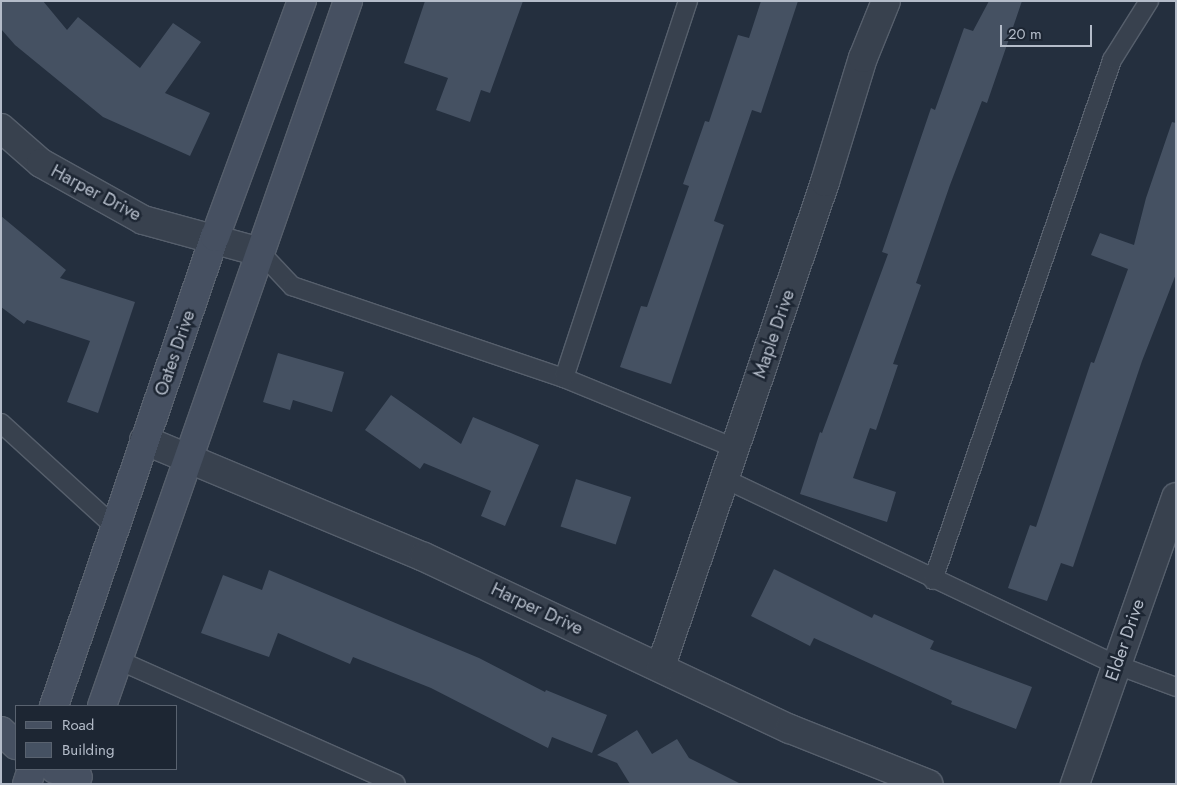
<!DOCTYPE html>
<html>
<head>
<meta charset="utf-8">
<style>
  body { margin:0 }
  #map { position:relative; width:1177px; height:785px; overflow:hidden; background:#242f3e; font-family:Jost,sans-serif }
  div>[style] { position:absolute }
  .building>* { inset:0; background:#455162; transform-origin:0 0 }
  .roads { filter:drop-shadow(1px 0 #565f6c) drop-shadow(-1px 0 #565f6c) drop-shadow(0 1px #565f6c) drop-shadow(0 -1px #565f6c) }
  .lane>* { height:18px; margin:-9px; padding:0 9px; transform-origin:9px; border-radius:9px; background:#38414e }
  .street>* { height:28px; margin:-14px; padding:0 14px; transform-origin:14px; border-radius:14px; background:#38414e }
  .secondary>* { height:28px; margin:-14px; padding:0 14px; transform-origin:14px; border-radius:14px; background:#465061 }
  span { translate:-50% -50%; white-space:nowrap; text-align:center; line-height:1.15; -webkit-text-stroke:5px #1d2633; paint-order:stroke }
  .street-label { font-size:18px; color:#b4bcc9 }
  .frame { position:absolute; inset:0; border:2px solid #b4bcc9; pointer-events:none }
  .legend { position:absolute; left:15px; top:705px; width:162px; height:65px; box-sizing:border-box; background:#1d2633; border:1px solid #59626f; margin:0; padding:6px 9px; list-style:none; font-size:15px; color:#b4bcc9 }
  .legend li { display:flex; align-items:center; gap:10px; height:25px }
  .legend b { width:25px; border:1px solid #59626f }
  .scale { position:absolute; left:1000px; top:25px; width:92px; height:22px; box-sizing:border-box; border:2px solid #b4bcc9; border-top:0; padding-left:6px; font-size:15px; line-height:18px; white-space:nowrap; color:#b4bcc9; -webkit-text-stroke:4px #1d2633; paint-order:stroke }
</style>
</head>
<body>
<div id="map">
  <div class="building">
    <div style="clip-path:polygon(1px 1px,43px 1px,67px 30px,78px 17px,140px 68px,173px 23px,201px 42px,165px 93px,210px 113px,190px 156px,103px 117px,15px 45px,1px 29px)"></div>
    <div style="clip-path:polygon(425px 1px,523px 1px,490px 93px,481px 90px,470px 122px,436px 110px,448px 78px,404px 63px)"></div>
    <div style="clip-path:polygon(761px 1px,798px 1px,761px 113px,752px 110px,714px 221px,724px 225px,671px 384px,620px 367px,641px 306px,647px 307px,689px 186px,683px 184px,705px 121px,709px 122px,738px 35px,749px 38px)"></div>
    <div style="clip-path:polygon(989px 1px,1022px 1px,987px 103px,982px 101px,950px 185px,916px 283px,921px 285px,893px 364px,898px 365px,876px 430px,870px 428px,853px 478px,896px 492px,887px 522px,800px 494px,820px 432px,822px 433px,888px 254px,882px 252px,931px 108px,935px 110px,964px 28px,973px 31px)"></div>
    <div style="clip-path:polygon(1172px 122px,1176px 123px,1176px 274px,1142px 361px,1073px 567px,1061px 563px,1047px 601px,1008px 588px,1030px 525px,1036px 527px,1091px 362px,1094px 363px,1128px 269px,1091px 255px,1100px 233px,1134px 245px,1146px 198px)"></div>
    <div style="clip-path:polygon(1px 216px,66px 270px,60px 278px,135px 302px,98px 413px,67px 402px,90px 341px,27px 320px,24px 324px,1px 307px)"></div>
    <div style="clip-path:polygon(278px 353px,344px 372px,332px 412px,293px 400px,290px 410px,263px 402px)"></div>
    <div style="clip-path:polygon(391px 395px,461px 444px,473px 417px,539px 445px,505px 526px,481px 516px,491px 491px,424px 463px,420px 469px,365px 430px)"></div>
    <div style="left:576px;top:479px;width:58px;height:50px;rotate:18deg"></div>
    <div style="clip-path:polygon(774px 569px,872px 618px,874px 614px,934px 641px,930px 649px,1032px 687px,1016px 729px,951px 704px,952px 701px,814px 638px,810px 646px,751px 616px)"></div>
    <div style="clip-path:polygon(269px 570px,479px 658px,545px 692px,546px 690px,607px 715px,592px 753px,552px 737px,548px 748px,431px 688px,353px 657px,350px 664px,278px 633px,269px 657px,201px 633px,223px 575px,262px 590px)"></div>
    <div style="clip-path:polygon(637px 730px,652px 754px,677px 739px,689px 758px,741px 784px,630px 784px,617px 763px,597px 755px)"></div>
  </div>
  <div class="roads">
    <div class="lane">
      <div style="left:260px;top:252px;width:47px;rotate:46.7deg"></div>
      <div style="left:292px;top:286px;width:287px;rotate:18.7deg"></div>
      <div style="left:564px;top:378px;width:185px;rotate:22.3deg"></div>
      <div style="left:564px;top:378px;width:397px;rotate:-71.8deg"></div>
      <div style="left:1px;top:423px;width:154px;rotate:42.4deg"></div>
      <div style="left:725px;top:479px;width:434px;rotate:25.4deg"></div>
      <div style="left:1117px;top:665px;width:63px;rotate:20.4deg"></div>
      <div style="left:933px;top:580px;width:550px;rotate:-71deg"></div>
      <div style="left:1112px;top:60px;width:70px;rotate:-57.9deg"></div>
      <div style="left:118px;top:660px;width:304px;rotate:24deg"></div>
    </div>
    <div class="street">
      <div style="left:1px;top:128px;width:53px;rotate:41.2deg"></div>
      <div style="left:41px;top:163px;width:117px;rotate:29.2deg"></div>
      <div style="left:143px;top:220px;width:121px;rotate:15.3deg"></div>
      <div style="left:144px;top:440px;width:303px;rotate:22.7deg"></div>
      <div style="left:424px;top:557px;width:404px;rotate:25.2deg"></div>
      <div style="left:790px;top:729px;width:149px;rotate:21.7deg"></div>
      <div style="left:661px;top:666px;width:511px;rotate:-71.28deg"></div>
      <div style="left:825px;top:182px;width:130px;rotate:-73deg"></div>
      <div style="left:863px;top:58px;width:61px;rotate:-68deg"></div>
      <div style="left:1075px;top:784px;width:304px;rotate:-70.6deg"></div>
    </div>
    <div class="secondary">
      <div style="left:54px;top:706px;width:496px;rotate:-71.1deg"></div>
      <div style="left:215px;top:237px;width:252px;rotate:-69.8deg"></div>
      <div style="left:102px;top:706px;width:747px;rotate:-70.76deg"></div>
      <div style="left:1px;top:731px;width:21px;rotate:43deg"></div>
      <div style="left:55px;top:769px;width:24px;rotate:19deg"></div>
      <div style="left:27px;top:784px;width:16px;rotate:-72deg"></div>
    </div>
  </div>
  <div class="street-label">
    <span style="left:96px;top:193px;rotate:28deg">Harper Drive</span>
    <span style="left:774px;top:334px;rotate:-71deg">Maple Drive</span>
    <span style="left:175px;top:353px;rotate:-71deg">Oates Drive</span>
    <span style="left:537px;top:609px;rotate:25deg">Harper Drive</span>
    <span style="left:1125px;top:640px;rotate:-71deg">Elder Drive</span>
  </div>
  <div class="frame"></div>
  <ul class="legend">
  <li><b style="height:6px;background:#465061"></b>Road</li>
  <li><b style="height:14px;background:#455162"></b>Building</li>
  </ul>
  <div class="scale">20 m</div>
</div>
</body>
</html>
